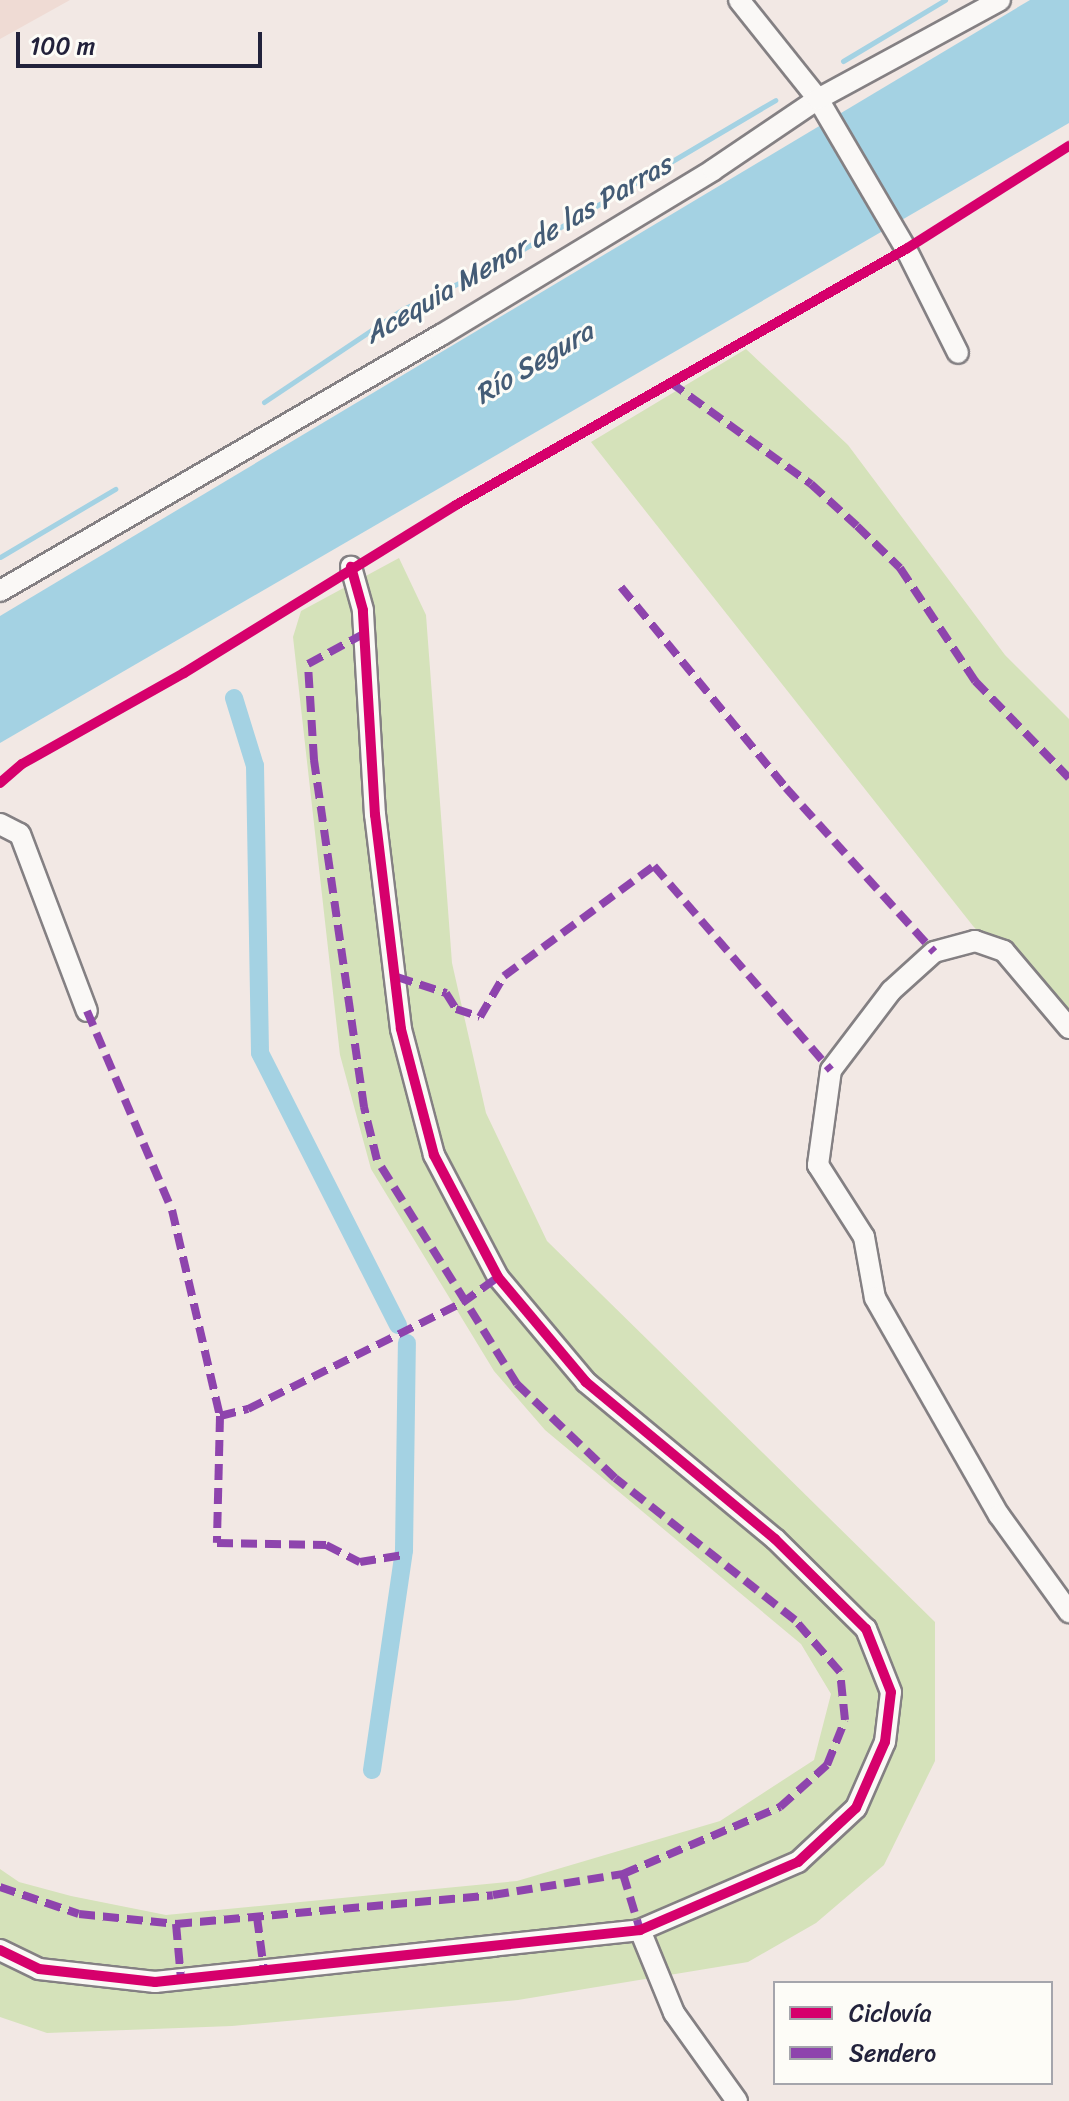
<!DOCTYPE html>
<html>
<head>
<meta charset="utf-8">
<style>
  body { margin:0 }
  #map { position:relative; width:1069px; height:2101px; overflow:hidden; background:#f2e8e4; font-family:Sriracha,sans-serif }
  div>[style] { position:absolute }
  .built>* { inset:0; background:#efdbd4 }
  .green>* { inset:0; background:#d5e2ba }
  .water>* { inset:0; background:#a4d2e3 }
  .stream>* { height:5px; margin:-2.5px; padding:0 2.5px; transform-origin:2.5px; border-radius:2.5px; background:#a4d2e3 }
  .canal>* { height:18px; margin:-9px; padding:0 9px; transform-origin:9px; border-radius:9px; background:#a4d2e3 }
  .roads { filter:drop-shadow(2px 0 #848083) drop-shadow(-2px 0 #848083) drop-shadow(0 2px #848083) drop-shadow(0 -2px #848083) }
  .minor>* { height:20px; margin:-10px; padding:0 10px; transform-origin:10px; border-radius:10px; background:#faf8f6 }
  .quiet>* { height:8px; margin-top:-4px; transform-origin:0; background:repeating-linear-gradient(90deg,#8e44ad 0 16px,transparent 0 24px) }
  .cycleway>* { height:10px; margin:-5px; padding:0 5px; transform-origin:5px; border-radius:5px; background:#d6006c }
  span { translate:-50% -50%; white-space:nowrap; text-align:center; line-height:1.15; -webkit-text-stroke:6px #fdfcf7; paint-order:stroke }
  .water-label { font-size:28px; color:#445c76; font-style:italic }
  .legend { position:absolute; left:773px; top:1981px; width:280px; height:104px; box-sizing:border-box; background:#fdfcf7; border:2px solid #a5a5ac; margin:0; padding:10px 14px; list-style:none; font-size:24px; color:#22223b }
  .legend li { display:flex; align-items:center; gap:16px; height:40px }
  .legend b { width:40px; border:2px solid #a5a5ac }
  .scale { position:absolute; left:16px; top:32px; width:246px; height:36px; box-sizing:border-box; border:4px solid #22223b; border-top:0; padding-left:10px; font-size:24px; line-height:28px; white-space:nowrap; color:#22223b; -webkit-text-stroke:6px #fdfcf7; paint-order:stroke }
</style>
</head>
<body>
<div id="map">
  <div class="built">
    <div style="clip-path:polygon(0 0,70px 0,0 39px)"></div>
  </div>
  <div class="green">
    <div style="clip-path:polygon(746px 349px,848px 445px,1005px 655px,1069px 719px,1069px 1025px,973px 926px,591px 442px)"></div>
    <div style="clip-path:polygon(399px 558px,426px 615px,452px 963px,486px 1113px,547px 1241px,935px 1622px,935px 1761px,884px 1865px,816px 1923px,748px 1962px,518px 2000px,232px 2026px,47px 2033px,0 2017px,0 1869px,19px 1882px,71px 1896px,166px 1915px,517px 1881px,720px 1821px,814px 1760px,831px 1694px,801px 1644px,545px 1430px,494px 1371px,371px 1169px,340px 1055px,293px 637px,301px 611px)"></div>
  </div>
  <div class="water">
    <div style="clip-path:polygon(1030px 0,1069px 0,1069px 123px,0 743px,0 616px)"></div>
  </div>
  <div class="stream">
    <div style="left:843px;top:61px;width:119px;rotate:-30.9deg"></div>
    <div style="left:264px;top:402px;width:167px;rotate:-33.8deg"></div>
    <div style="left:403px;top:309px;width:99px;rotate:-25deg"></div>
    <div style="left:493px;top:267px;width:328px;rotate:-30.6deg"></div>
    <div style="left:0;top:557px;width:134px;rotate:-30.6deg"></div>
  </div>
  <div class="canal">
    <div style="left:234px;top:698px;width:71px;rotate:72.8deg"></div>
    <div style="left:255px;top:766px;width:287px;rotate:89deg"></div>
    <div style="left:260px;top:1053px;width:305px;rotate:63.1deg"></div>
    <div style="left:372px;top:1770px;width:222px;rotate:-81.7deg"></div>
    <div style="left:404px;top:1550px;width:207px;rotate:-89.2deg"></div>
  </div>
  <div class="roads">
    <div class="minor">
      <div style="left:739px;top:0;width:127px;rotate:51.4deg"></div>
      <div style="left:818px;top:99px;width:174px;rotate:59.6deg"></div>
      <div style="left:906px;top:249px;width:116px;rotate:63.4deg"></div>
      <div style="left:0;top:591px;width:510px;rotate:-30.14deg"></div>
      <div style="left:441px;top:335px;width:318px;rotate:-31.2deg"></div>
      <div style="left:713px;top:170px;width:127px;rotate:-34.1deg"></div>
      <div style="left:818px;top:99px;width:207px;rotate:-28.5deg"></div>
      <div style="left:0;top:824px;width:22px;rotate:27deg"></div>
      <div style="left:20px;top:834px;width:189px;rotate:69.3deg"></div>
      <div style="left:1069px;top:1028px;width:101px;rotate:-130.2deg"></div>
      <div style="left:1004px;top:951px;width:31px;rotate:-161deg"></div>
      <div style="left:975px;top:941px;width:42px;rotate:165deg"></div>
      <div style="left:934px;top:952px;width:58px;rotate:137.8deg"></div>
      <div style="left:891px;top:991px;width:99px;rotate:127.2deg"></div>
      <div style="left:831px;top:1070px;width:96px;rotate:97.8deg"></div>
      <div style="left:818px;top:1165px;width:85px;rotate:57.4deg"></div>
      <div style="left:864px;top:1237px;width:62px;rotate:79.8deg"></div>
      <div style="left:875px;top:1298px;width:250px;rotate:60.3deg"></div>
      <div style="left:999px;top:1515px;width:120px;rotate:54.2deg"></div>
      <div style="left:640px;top:1930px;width:90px;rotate:67.7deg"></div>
      <div style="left:674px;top:2013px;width:108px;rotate:54.4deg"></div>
      <div style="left:0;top:1950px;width:43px;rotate:26deg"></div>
      <div style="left:39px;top:1969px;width:117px;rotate:6.4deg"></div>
      <div style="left:155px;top:1982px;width:488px;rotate:-6.1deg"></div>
      <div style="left:640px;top:1930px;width:172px;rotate:-23.3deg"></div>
      <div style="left:798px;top:1862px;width:79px;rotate:-43deg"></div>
      <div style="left:856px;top:1808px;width:72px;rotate:-66.3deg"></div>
      <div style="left:885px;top:1742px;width:50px;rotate:-83.2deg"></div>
      <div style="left:891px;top:1692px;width:68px;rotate:-111.6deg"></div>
      <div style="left:866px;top:1629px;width:128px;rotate:-135.3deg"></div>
      <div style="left:775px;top:1539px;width:246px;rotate:-140.3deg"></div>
      <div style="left:586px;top:1382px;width:137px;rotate:-130deg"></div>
      <div style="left:498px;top:1277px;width:138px;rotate:-117.7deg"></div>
      <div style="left:434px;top:1155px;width:130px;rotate:-104.7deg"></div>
      <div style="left:401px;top:1029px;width:216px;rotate:-96.9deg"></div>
      <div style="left:375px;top:815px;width:205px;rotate:-93.4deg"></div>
      <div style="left:363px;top:610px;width:45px;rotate:-105.6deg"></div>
    </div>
  </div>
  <div class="quiet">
    <div style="left:670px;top:382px;width:174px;rotate:35.9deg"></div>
    <div style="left:811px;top:484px;width:62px;rotate:42.4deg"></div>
    <div style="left:857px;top:526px;width:60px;rotate:44.3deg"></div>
    <div style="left:900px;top:568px;width:136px;rotate:56.4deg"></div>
    <div style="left:975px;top:681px;width:135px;rotate:45.9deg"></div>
    <div style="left:621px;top:587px;width:260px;rotate:50.6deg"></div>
    <div style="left:786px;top:788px;width:221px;rotate:47.9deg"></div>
    <div style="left:397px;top:977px;width:52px;rotate:18.1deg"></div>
    <div style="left:446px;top:993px;width:19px;rotate:58deg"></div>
    <div style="left:456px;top:1009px;width:25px;rotate:18deg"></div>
    <div style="left:480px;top:1017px;width:48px;rotate:-59.7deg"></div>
    <div style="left:504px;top:976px;width:186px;rotate:-36.3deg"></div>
    <div style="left:654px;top:866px;width:270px;rotate:49.1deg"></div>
    <div style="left:87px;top:1011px;width:216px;rotate:66.9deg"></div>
    <div style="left:172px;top:1210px;width:212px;rotate:76.9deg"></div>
    <div style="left:220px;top:1416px;width:127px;rotate:91.4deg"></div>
    <div style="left:217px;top:1543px;width:109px;rotate:1.1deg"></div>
    <div style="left:326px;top:1545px;width:38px;rotate:27deg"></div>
    <div style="left:360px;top:1562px;width:44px;rotate:-9.2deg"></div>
    <div style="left:220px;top:1416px;width:29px;rotate:-14deg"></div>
    <div style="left:248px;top:1409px;width:239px;rotate:-26.4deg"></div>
    <div style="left:462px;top:1303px;width:44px;rotate:-35.8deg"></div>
    <div style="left:623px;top:1874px;width:59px;rotate:73.1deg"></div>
    <div style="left:0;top:1887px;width:83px;rotate:18.9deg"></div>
    <div style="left:79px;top:1914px;width:98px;rotate:5.9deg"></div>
    <div style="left:176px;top:1924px;width:318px;rotate:-5.2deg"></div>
    <div style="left:493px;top:1895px;width:132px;rotate:-9.2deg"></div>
    <div style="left:623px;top:1874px;width:171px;rotate:-23.1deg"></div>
    <div style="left:780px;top:1807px;width:63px;rotate:-41.8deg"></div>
    <div style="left:827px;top:1765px;width:48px;rotate:-68.2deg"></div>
    <div style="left:845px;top:1720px;width:48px;rotate:-95.9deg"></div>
    <div style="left:840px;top:1672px;width:69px;rotate:-130.9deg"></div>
    <div style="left:795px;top:1620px;width:229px;rotate:-141.7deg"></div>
    <div style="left:615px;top:1478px;width:136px;rotate:-136.2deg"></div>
    <div style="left:517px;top:1384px;width:264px;rotate:-122deg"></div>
    <div style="left:377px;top:1160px;width:55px;rotate:-103.8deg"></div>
    <div style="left:364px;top:1107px;width:351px;rotate:-98.2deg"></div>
    <div style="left:314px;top:760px;width:96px;rotate:-93.6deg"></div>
    <div style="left:308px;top:664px;width:65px;rotate:-28.5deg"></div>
    <div style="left:257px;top:1917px;width:53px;rotate:82.5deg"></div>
    <div style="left:176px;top:1924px;width:55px;rotate:84.8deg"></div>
  </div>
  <div class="cycleway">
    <div style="left:0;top:783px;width:29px;rotate:-41deg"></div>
    <div style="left:22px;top:764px;width:186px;rotate:-29.3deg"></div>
    <div style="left:184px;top:673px;width:320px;rotate:-31.7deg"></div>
    <div style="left:456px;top:505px;width:518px;rotate:-29.64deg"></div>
    <div style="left:906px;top:249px;width:193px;rotate:-32.3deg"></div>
    <div style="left:0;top:1950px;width:43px;rotate:26deg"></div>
    <div style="left:39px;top:1969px;width:117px;rotate:6.4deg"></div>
    <div style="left:155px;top:1982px;width:488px;rotate:-6.1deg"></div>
    <div style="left:640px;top:1930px;width:172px;rotate:-23.3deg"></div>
    <div style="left:798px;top:1862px;width:79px;rotate:-43deg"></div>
    <div style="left:856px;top:1808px;width:72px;rotate:-66.3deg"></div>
    <div style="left:885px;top:1742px;width:50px;rotate:-83.2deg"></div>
    <div style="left:891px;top:1692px;width:68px;rotate:-111.6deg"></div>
    <div style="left:866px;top:1629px;width:128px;rotate:-135.3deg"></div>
    <div style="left:775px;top:1539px;width:246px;rotate:-140.3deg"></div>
    <div style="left:586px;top:1382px;width:137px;rotate:-130deg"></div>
    <div style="left:498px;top:1277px;width:138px;rotate:-117.7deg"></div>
    <div style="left:434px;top:1155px;width:130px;rotate:-104.7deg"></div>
    <div style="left:401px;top:1029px;width:216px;rotate:-96.9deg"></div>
    <div style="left:375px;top:815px;width:205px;rotate:-93.4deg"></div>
    <div style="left:363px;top:610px;width:45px;rotate:-105.6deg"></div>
  </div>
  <div class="water-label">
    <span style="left:518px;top:249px;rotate:-30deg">Acequia Menor de las Parras</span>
    <span style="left:534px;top:363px;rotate:-31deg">Río Segura</span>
  </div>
  <ul class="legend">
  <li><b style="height:10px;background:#d6006c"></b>Ciclovía</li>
  <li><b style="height:10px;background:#8e44ad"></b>Sendero</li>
  </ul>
  <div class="scale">100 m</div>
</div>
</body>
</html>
